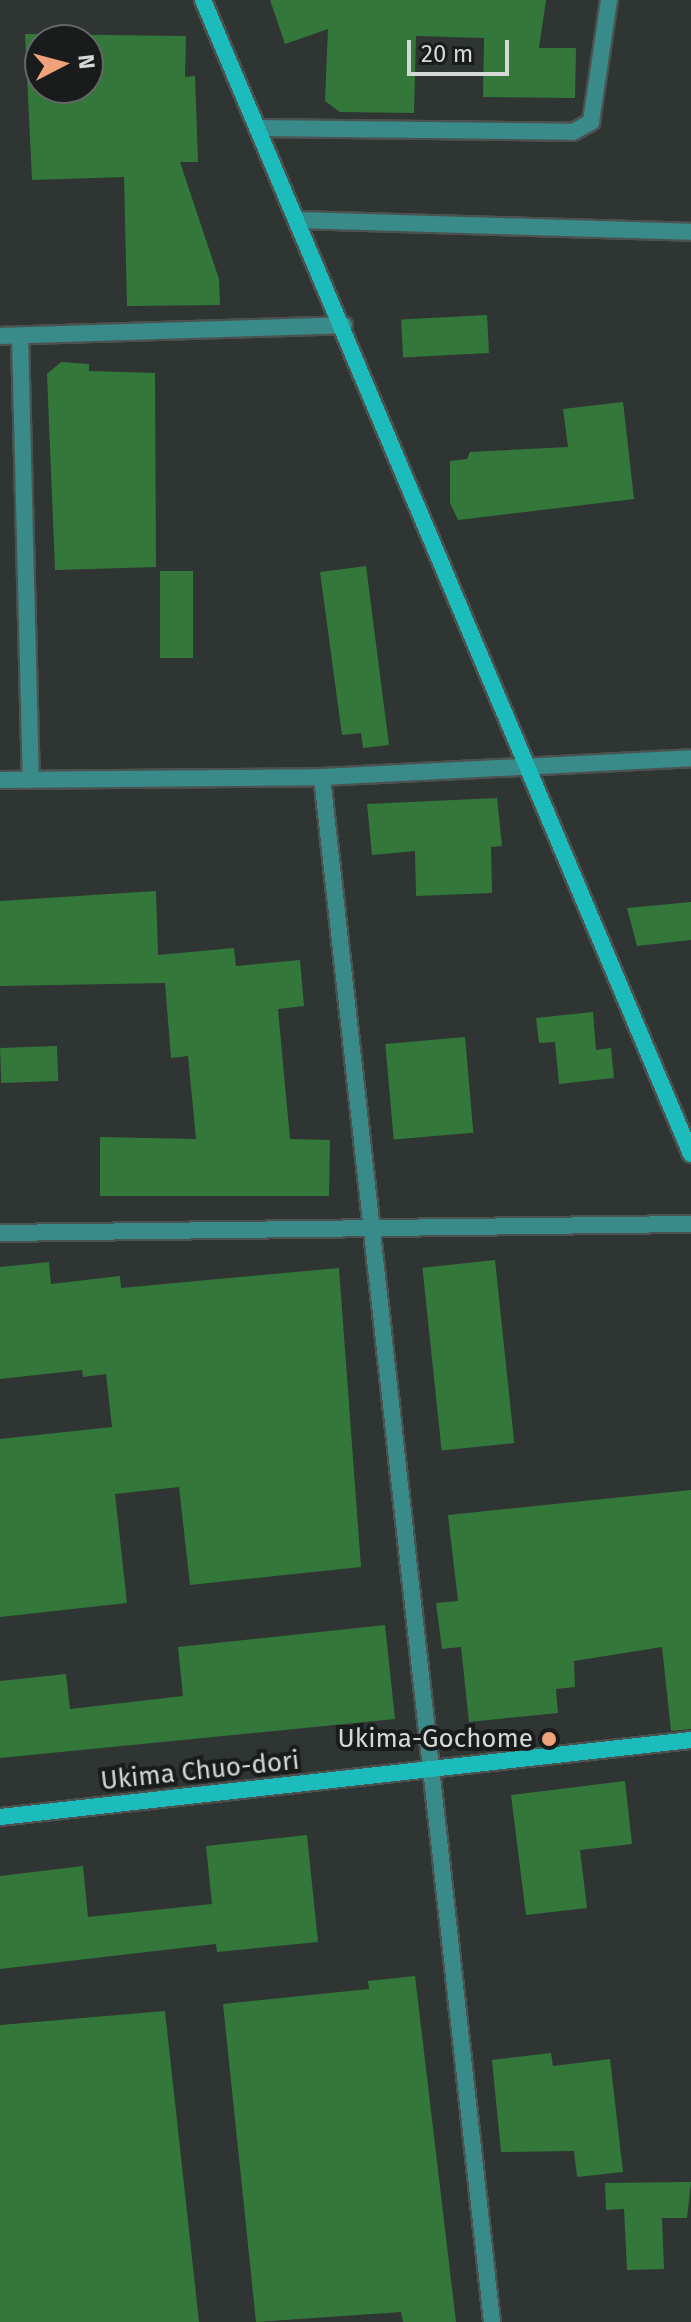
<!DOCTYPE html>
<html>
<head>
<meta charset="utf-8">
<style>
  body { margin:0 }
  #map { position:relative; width:691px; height:2322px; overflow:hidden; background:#2e3532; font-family:"Fira Sans",sans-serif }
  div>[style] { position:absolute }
  .building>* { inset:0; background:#34773b; transform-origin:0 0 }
  .roads { filter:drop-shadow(2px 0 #4c5250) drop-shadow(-2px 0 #4c5250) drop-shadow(0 2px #4c5250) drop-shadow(0 -2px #4c5250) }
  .lane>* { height:16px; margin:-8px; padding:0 8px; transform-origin:8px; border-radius:8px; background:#398b8a }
  .street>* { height:16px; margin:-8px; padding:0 8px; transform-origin:8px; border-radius:8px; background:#398b8a }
  .secondary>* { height:16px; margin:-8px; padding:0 8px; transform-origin:8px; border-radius:8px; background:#1dbcbc }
  .dots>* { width:22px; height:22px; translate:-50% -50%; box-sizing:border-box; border:4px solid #191c1b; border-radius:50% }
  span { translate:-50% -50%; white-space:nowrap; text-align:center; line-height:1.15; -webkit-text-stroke:8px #191c1b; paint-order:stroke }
  .poi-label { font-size:26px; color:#d4d8d7 }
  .right { translate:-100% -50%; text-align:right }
  .street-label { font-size:26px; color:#d4d8d7 }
  .north { position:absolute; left:24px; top:24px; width:80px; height:80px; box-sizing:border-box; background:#191c1b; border:2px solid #646766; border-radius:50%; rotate:84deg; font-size:22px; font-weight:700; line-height:32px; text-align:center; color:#d4d8d7 }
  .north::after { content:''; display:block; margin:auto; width:28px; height:36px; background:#f0a27a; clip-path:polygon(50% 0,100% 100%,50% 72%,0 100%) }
  .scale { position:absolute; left:407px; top:40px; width:102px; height:36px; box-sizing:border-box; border:4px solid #d4d8d7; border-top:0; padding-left:10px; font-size:24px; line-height:28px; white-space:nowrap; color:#d4d8d7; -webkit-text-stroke:6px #191c1b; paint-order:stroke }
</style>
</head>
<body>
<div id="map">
  <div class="building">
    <div style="clip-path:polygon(270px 0,546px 0,539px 48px,576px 48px,575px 98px,483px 97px,484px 38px,416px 36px,414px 113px,340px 112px,325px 101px,328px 29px,285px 44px)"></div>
    <div style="clip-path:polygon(evenodd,25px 34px,186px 36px,185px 77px,195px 76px,198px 162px,180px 162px,219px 279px,220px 305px,127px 306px,124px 177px,32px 180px,25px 34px,40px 40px,88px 40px,88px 88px,40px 88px,40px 40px)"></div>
    <div style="left:487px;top:315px;width:38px;height:86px;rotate:87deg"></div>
    <div style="clip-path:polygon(61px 362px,89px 364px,89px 371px,155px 373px,156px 567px,55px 570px,47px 374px)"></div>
    <div style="clip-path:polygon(623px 402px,634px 499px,458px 520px,450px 503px,450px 461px,467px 459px,470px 452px,568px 447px,563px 409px)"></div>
    <div style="clip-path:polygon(366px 566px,389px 745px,363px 748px,361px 733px,342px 735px,320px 572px)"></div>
    <div style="left:160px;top:571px;width:33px;height:87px"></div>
    <div style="clip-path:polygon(497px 798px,502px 846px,491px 847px,492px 893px,416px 896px,415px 851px,372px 855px,367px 804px)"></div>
    <div style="clip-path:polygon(156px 891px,158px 955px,234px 948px,236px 966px,300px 960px,304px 1006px,278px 1009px,290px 1139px,330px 1140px,329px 1196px,100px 1196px,100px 1137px,196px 1139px,188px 1056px,171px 1058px,165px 983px,0 986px,0 901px)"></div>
    <div style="clip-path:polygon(691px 902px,691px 940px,637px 946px,627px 908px)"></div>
    <div style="clip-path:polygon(593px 1012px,596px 1050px,611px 1048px,614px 1078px,559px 1084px,555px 1042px,539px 1043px,536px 1018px)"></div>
    <div style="left:465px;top:1037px;width:96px;height:80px;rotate:85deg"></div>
    <div style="left:57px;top:1046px;width:35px;height:57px;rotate:88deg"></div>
    <div style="left:495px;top:1260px;width:184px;height:73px;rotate:84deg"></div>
    <div style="clip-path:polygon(49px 1262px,51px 1284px,120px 1276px,121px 1288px,339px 1268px,361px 1567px,190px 1585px,179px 1487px,115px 1494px,127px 1603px,0 1617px,0 1439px,112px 1427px,106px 1374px,83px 1377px,82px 1370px,0 1379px,0 1267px)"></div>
    <div style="clip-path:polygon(691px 1490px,691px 1729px,671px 1731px,662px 1647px,574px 1661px,575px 1687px,556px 1689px,558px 1713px,469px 1722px,461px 1647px,442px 1649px,436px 1603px,458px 1601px,448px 1515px)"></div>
    <div style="clip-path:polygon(385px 1625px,395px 1719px,0 1758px,0 1681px,66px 1674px,70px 1709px,183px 1696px,178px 1647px)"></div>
    <div style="clip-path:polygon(625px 1781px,632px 1844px,580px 1850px,587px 1908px,526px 1915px,511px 1795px)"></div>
    <div style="clip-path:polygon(307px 1835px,318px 1942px,217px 1952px,216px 1944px,0 1969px,0 1876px,83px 1866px,88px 1917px,212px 1904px,206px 1846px)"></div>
    <div style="clip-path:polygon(415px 1976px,456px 2322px,403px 2322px,401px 2312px,256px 2322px,223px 2004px,369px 1989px,368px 1981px)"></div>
    <div style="clip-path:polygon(165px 2011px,199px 2322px,0 2322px,0 2025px)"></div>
    <div style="clip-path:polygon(551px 2053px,553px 2066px,610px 2059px,623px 2172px,577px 2177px,574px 2151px,501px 2152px,492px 2060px)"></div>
    <div style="clip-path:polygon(691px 2182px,687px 2218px,662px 2218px,664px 2269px,627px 2270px,624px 2209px,606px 2210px,605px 2183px)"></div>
  </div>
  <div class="roads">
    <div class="lane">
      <div style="left:298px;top:220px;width:393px;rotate:1.7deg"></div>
    </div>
    <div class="street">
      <div style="left:257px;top:128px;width:316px;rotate:0.7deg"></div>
      <div style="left:573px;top:132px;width:21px;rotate:-29deg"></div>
      <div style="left:591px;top:122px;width:123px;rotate:-81.6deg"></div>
      <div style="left:0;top:336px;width:344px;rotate:-1.8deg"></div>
      <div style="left:20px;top:336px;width:444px;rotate:88.6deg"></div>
      <div style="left:322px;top:777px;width:1554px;rotate:83.72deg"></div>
      <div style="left:0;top:780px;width:322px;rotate:-0.5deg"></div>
      <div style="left:322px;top:777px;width:369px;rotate:-2.9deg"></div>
      <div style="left:0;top:1233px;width:691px;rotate:-0.75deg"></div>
    </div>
    <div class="secondary">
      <div style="left:203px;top:0;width:1253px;rotate:67.08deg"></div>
      <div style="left:0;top:1817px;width:695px;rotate:-6.36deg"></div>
    </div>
  </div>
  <div class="dots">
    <div style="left:549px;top:1739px;background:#f0a27a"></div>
  </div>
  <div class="poi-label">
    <span class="right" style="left:533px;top:1739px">Ukima-Gochome</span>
  </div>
  <div class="street-label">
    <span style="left:200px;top:1771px;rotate:-6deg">Ukima Chuo-dori</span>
  </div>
  <div class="north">N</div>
  <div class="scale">20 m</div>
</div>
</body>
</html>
